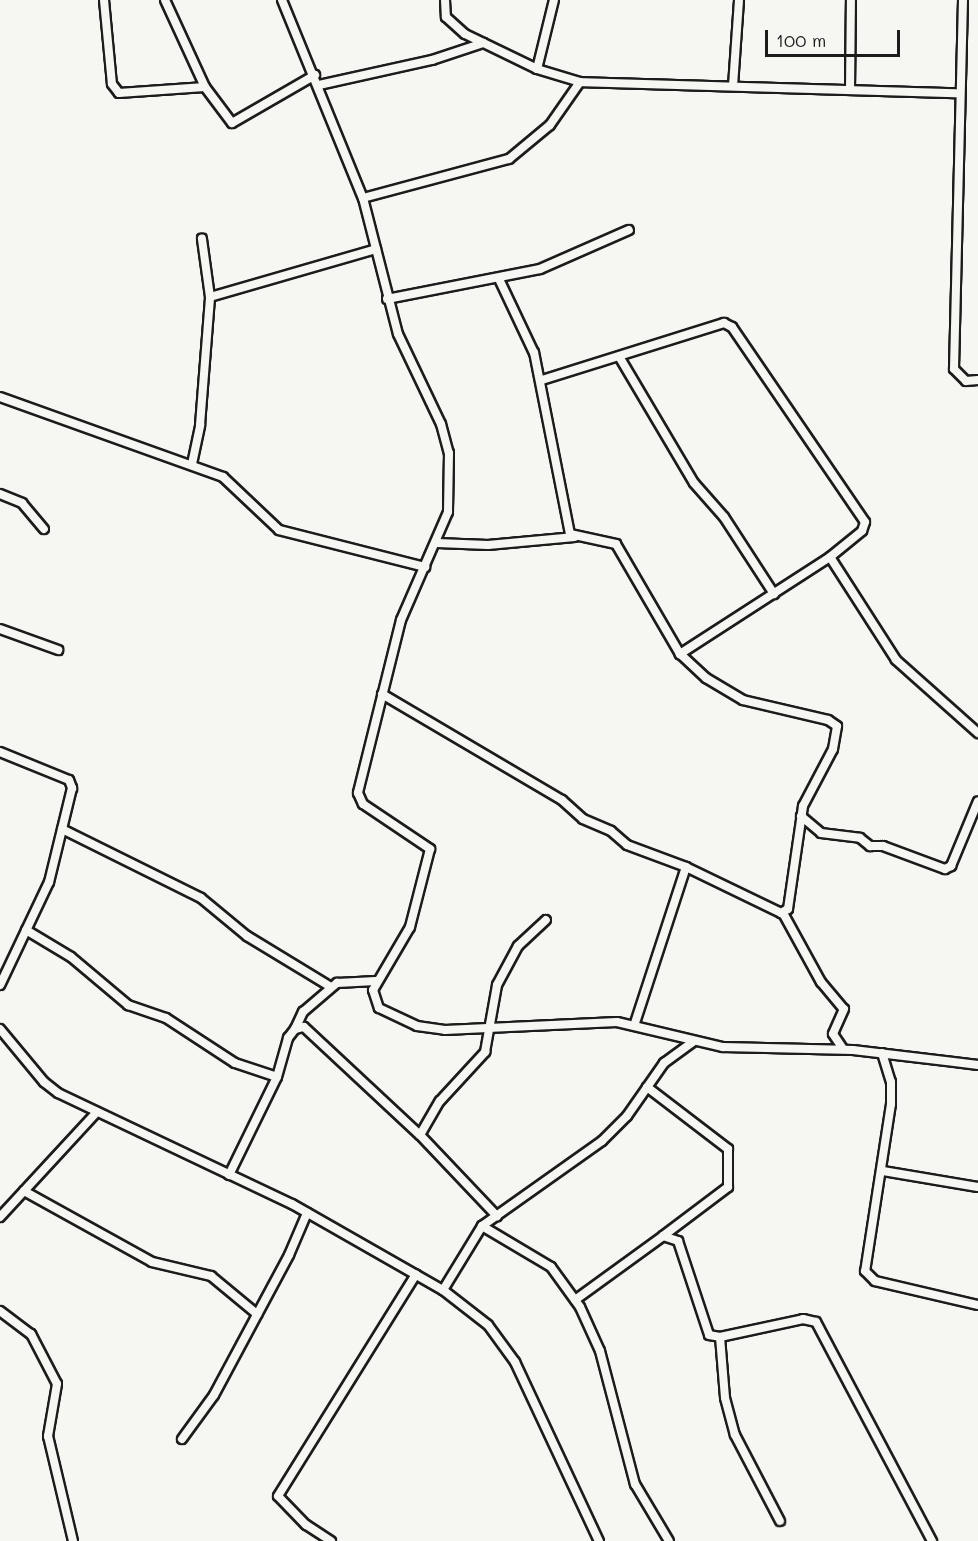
<!DOCTYPE html>
<html>
<head>
<meta charset="utf-8">
<style>
  body { margin:0 }
  #map { position:relative; width:978px; height:1541px; overflow:hidden; background:#f6f6f2; font-family:Mali,sans-serif }
  div>[style] { position:absolute }
  .roads { filter:drop-shadow(2px 0 #1c1c1c) drop-shadow(-2px 0 #1c1c1c) drop-shadow(0 2px #1c1c1c) drop-shadow(0 -2px #1c1c1c) }
  .street>* { height:8px; margin:-4px; padding:0 4px; transform-origin:4px; border-radius:4px; background:#f6f6f2 }
  span { translate:-50% -50%; white-space:nowrap; text-align:center; line-height:1.15; -webkit-text-stroke:5px #f6f6f2; paint-order:stroke }
  .scale { position:absolute; left:765px; top:30px; width:135px; height:27px; box-sizing:border-box; border:3px solid #1c1c1c; border-top:0; padding-left:8px; font-size:18px; line-height:21px; white-space:nowrap; color:#1c1c1c; -webkit-text-stroke:4px #f6f6f2; paint-order:stroke }
</style>
</head>
<body>
<div id="map">
  <div class="roads">
    <div class="street">
      <div style="left:104px;top:0;width:84px;rotate:84.6deg"></div>
      <div style="left:112px;top:84px;width:11px;rotate:52deg"></div>
      <div style="left:119px;top:93px;width:86px;rotate:-4deg"></div>
      <div style="left:205px;top:87px;width:45px;rotate:53.1deg"></div>
      <div style="left:232px;top:123px;width:96px;rotate:-30deg"></div>
      <div style="left:165px;top:0;width:96px;rotate:65.3deg"></div>
      <div style="left:282px;top:0;width:214px;rotate:67.8deg"></div>
      <div style="left:363px;top:198px;width:140px;rotate:75.6deg"></div>
      <div style="left:398px;top:334px;width:100px;rotate:64.5deg"></div>
      <div style="left:441px;top:424px;width:30px;rotate:75deg"></div>
      <div style="left:449px;top:453px;width:59px;rotate:91deg"></div>
      <div style="left:448px;top:512px;width:118px;rotate:113.5deg"></div>
      <div style="left:401px;top:620px;width:178px;rotate:104deg"></div>
      <div style="left:358px;top:793px;width:12px;rotate:66deg"></div>
      <div style="left:363px;top:804px;width:81px;rotate:33.9deg"></div>
      <div style="left:430px;top:849px;width:81px;rotate:104.4deg"></div>
      <div style="left:410px;top:927px;width:73px;rotate:120.4deg"></div>
      <div style="left:373px;top:990px;width:19px;rotate:72deg"></div>
      <div style="left:379px;top:1008px;width:42px;rotate:25.3deg"></div>
      <div style="left:417px;top:1026px;width:28px;rotate:8deg"></div>
      <div style="left:445px;top:1030px;width:172px;rotate:-2.7deg"></div>
      <div style="left:617px;top:1022px;width:109px;rotate:13.3deg"></div>
      <div style="left:723px;top:1047px;width:130px;rotate:1.3deg"></div>
      <div style="left:853px;top:1050px;width:126px;rotate:6.8deg"></div>
      <div style="left:445px;top:0;width:17px;rotate:87deg"></div>
      <div style="left:446px;top:17px;width:25px;rotate:42deg"></div>
      <div style="left:465px;top:34px;width:80px;rotate:25.9deg"></div>
      <div style="left:537px;top:69px;width:45px;rotate:16.8deg"></div>
      <div style="left:580px;top:82px;width:380px;rotate:1.7deg"></div>
      <div style="left:963px;top:0;width:369px;rotate:91.4deg"></div>
      <div style="left:954px;top:369px;width:17px;rotate:45deg"></div>
      <div style="left:966px;top:381px;width:12px;rotate:-5deg"></div>
      <div style="left:537px;top:69px;width:71px;rotate:-76.2deg"></div>
      <div style="left:319px;top:85px;width:116px;rotate:-12.5deg"></div>
      <div style="left:432px;top:60px;width:54px;rotate:-18.4deg"></div>
      <div style="left:733px;top:86px;width:86px;rotate:-86deg"></div>
      <div style="left:850px;top:90px;width:90px;rotate:-89.4deg"></div>
      <div style="left:363px;top:198px;width:151px;rotate:-15deg"></div>
      <div style="left:509px;top:159px;width:53px;rotate:-39.7deg"></div>
      <div style="left:550px;top:125px;width:52px;rotate:-55.1deg"></div>
      <div style="left:210px;top:297px;width:173px;rotate:-16.1deg"></div>
      <div style="left:387px;top:299px;width:156px;rotate:-11.1deg"></div>
      <div style="left:540px;top:269px;width:97px;rotate:-23.7deg"></div>
      <div style="left:620px;top:358px;width:145px;rotate:59.4deg"></div>
      <div style="left:694px;top:483px;width:45px;rotate:48.6deg"></div>
      <div style="left:724px;top:517px;width:92px;rotate:57deg"></div>
      <div style="left:542px;top:380px;width:191px;rotate:-17.4deg"></div>
      <div style="left:724px;top:323px;width:9px;rotate:27deg"></div>
      <div style="left:732px;top:327px;width:236px;rotate:55.7deg"></div>
      <div style="left:865px;top:522px;width:9px;rotate:108deg"></div>
      <div style="left:862px;top:531px;width:41px;rotate:140.9deg"></div>
      <div style="left:830px;top:557px;width:179px;rotate:147.1deg"></div>
      <div style="left:0;top:397px;width:237px;rotate:19.7deg"></div>
      <div style="left:223px;top:477px;width:77px;rotate:43.4deg"></div>
      <div style="left:279px;top:530px;width:151px;rotate:14.2deg"></div>
      <div style="left:192px;top:464px;width:40px;rotate:-78deg"></div>
      <div style="left:200px;top:425px;width:128px;rotate:-85.5deg"></div>
      <div style="left:210px;top:297px;width:59px;rotate:-97.9deg"></div>
      <div style="left:0;top:494px;width:24px;rotate:22deg"></div>
      <div style="left:22px;top:503px;width:34px;rotate:50deg"></div>
      <div style="left:437px;top:543px;width:51px;rotate:2.2deg"></div>
      <div style="left:488px;top:545px;width:87px;rotate:-5.3deg"></div>
      <div style="left:830px;top:557px;width:122px;rotate:57.3deg"></div>
      <div style="left:896px;top:660px;width:110px;rotate:41.7deg"></div>
      <div style="left:0;top:629px;width:62px;rotate:19.9deg"></div>
      <div style="left:382px;top:694px;width:209px;rotate:30.5deg"></div>
      <div style="left:562px;top:800px;width:28px;rotate:42deg"></div>
      <div style="left:583px;top:819px;width:30px;rotate:23deg"></div>
      <div style="left:611px;top:831px;width:21px;rotate:41deg"></div>
      <div style="left:627px;top:845px;width:63px;rotate:20.4deg"></div>
      <div style="left:686px;top:867px;width:106px;rotate:25.8deg"></div>
      <div style="left:781px;top:913px;width:8px;rotate:-30deg"></div>
      <div style="left:788px;top:909px;width:104px;rotate:-81.7deg"></div>
      <div style="left:803px;top:806px;width:64px;rotate:-62.2deg"></div>
      <div style="left:833px;top:749px;width:23px;rotate:-80deg"></div>
      <div style="left:837px;top:726px;width:11px;rotate:-146deg"></div>
      <div style="left:828px;top:720px;width:87px;rotate:-166.8deg"></div>
      <div style="left:743px;top:700px;width:43px;rotate:-149.3deg"></div>
      <div style="left:706px;top:678px;width:35px;rotate:-137deg"></div>
      <div style="left:680px;top:654px;width:127px;rotate:-120.2deg"></div>
      <div style="left:616px;top:544px;width:47px;rotate:-167.7deg"></div>
      <div style="left:570px;top:534px;width:185px;rotate:-101.2deg"></div>
      <div style="left:534px;top:353px;width:82px;rotate:-115.3deg"></div>
      <div style="left:0;top:752px;width:74px;rotate:22.1deg"></div>
      <div style="left:69px;top:780px;width:9px;rotate:69deg"></div>
      <div style="left:72px;top:788px;width:97px;rotate:103.7deg"></div>
      <div style="left:49px;top:882px;width:114px;rotate:115.4deg"></div>
      <div style="left:801px;top:816px;width:26px;rotate:40deg"></div>
      <div style="left:821px;top:833px;width:39px;rotate:7deg"></div>
      <div style="left:860px;top:838px;width:13px;rotate:39deg"></div>
      <div style="left:870px;top:846px;width:13px"></div>
      <div style="left:883px;top:846px;width:66px;rotate:20.4deg"></div>
      <div style="left:945px;top:869px;width:7px;rotate:-27deg"></div>
      <div style="left:951px;top:866px;width:70px;rotate:-67.4deg"></div>
      <div style="left:62px;top:829px;width:155px;rotate:26.4deg"></div>
      <div style="left:201px;top:898px;width:60px;rotate:39.6deg"></div>
      <div style="left:247px;top:936px;width:98px;rotate:31.3deg"></div>
      <div style="left:783px;top:913px;width:79px;rotate:61.2deg"></div>
      <div style="left:821px;top:982px;width:35px;rotate:50deg"></div>
      <div style="left:844px;top:1009px;width:27px;rotate:114deg"></div>
      <div style="left:833px;top:1034px;width:18px;rotate:56deg"></div>
      <div style="left:26px;top:930px;width:52px;rotate:31deg"></div>
      <div style="left:71px;top:957px;width:75px;rotate:40.1deg"></div>
      <div style="left:128px;top:1005px;width:40px;rotate:18.9deg"></div>
      <div style="left:166px;top:1018px;width:82px;rotate:33.1deg"></div>
      <div style="left:235px;top:1063px;width:44px;rotate:18.4deg"></div>
      <div style="left:635px;top:1023px;width:164px;rotate:-71.9deg"></div>
      <div style="left:0;top:1029px;width:69px;rotate:50.3deg"></div>
      <div style="left:44px;top:1082px;width:18px;rotate:38deg"></div>
      <div style="left:58px;top:1093px;width:259px;rotate:25.4deg"></div>
      <div style="left:292px;top:1204px;width:174px;rotate:29.7deg"></div>
      <div style="left:443px;top:1290px;width:57px;rotate:37.9deg"></div>
      <div style="left:488px;top:1325px;width:46px;rotate:53.9deg"></div>
      <div style="left:515px;top:1362px;width:198px;rotate:64.9deg"></div>
      <div style="left:295px;top:1029px;width:19px;rotate:-65deg"></div>
      <div style="left:303px;top:1012px;width:45px;rotate:-40.5deg"></div>
      <div style="left:337px;top:983px;width:39px;rotate:-3deg"></div>
      <div style="left:882px;top:1053px;width:30px;rotate:73deg"></div>
      <div style="left:891px;top:1082px;width:22px;rotate:90deg"></div>
      <div style="left:891px;top:1104px;width:169px;rotate:98.8deg"></div>
      <div style="left:865px;top:1271px;width:14px;rotate:45deg"></div>
      <div style="left:875px;top:1281px;width:106px;rotate:13.1deg"></div>
      <div style="left:647px;top:1087px;width:102px;rotate:37.4deg"></div>
      <div style="left:728px;top:1149px;width:38px;rotate:90deg"></div>
      <div style="left:728px;top:1187px;width:81px;rotate:143deg"></div>
      <div style="left:420px;top:1135px;width:39px;rotate:-60deg"></div>
      <div style="left:440px;top:1101px;width:67px;rotate:-47.4deg"></div>
      <div style="left:485px;top:1052px;width:68px;rotate:-79.8deg"></div>
      <div style="left:497px;top:985px;width:44px;rotate:-61.7deg"></div>
      <div style="left:518px;top:946px;width:38px;rotate:-43deg"></div>
      <div style="left:883px;top:1171px;width:96px;rotate:9.6deg"></div>
      <div style="left:229px;top:1175px;width:109px;rotate:-63.9deg"></div>
      <div style="left:277px;top:1077px;width:41px;rotate:-74.2deg"></div>
      <div style="left:288px;top:1038px;width:11px;rotate:-52deg"></div>
      <div style="left:295px;top:1029px;width:9px;rotate:-13deg"></div>
      <div style="left:304px;top:1027px;width:158px;rotate:43deg"></div>
      <div style="left:420px;top:1135px;width:112px;rotate:46.5deg"></div>
      <div style="left:24px;top:1191px;width:146px;rotate:29deg"></div>
      <div style="left:152px;top:1262px;width:61px;rotate:13.3deg"></div>
      <div style="left:211px;top:1276px;width:60px;rotate:39.6deg"></div>
      <div style="left:0;top:1217px;width:143px;rotate:-47.3deg"></div>
      <div style="left:482px;top:1226px;width:80px;rotate:30.7deg"></div>
      <div style="left:551px;top:1267px;width:49px;rotate:54.1deg"></div>
      <div style="left:580px;top:1307px;width:48px;rotate:65.6deg"></div>
      <div style="left:600px;top:1351px;width:138px;rotate:75.3deg"></div>
      <div style="left:635px;top:1484px;width:66px;rotate:59.2deg"></div>
      <div style="left:443px;top:1290px;width:75px;rotate:-58.6deg"></div>
      <div style="left:482px;top:1226px;width:147px;rotate:-35.3deg"></div>
      <div style="left:602px;top:1141px;width:35px;rotate:-45deg"></div>
      <div style="left:627px;top:1116px;width:65px;rotate:-55.1deg"></div>
      <div style="left:664px;top:1063px;width:36px;rotate:-36deg"></div>
      <div style="left:575px;top:1300px;width:109px;rotate:-36deg"></div>
      <div style="left:663px;top:1236px;width:16px;rotate:18deg"></div>
      <div style="left:678px;top:1241px;width:99px;rotate:71.7deg"></div>
      <div style="left:709px;top:1335px;width:11px;rotate:10deg"></div>
      <div style="left:720px;top:1337px;width:61px;rotate:85.3deg"></div>
      <div style="left:725px;top:1398px;width:38px;rotate:75deg"></div>
      <div style="left:735px;top:1435px;width:97px;rotate:62.4deg"></div>
      <div style="left:0;top:1311px;width:39px;rotate:37deg"></div>
      <div style="left:31px;top:1334px;width:56px;rotate:62.5deg"></div>
      <div style="left:57px;top:1384px;width:53px;rotate:99.8deg"></div>
      <div style="left:48px;top:1436px;width:108px;rotate:76.6deg"></div>
      <div style="left:720px;top:1337px;width:85px;rotate:-12.2deg"></div>
      <div style="left:803px;top:1319px;width:13px;rotate:13deg"></div>
      <div style="left:816px;top:1322px;width:248px;rotate:62.1deg"></div>
      <div style="left:182px;top:1439px;width:54px;rotate:-54deg"></div>
      <div style="left:214px;top:1395px;width:159px;rotate:-61.8deg"></div>
      <div style="left:289px;top:1255px;width:46px;rotate:-66.8deg"></div>
      <div style="left:331px;top:1541px;width:30px;rotate:-147deg"></div>
      <div style="left:306px;top:1525px;width:40px;rotate:-134deg"></div>
      <div style="left:278px;top:1496px;width:261px;rotate:-58.1deg"></div>
    </div>
  </div>
  <div class="scale">100 m</div>
</div>
</body>
</html>
